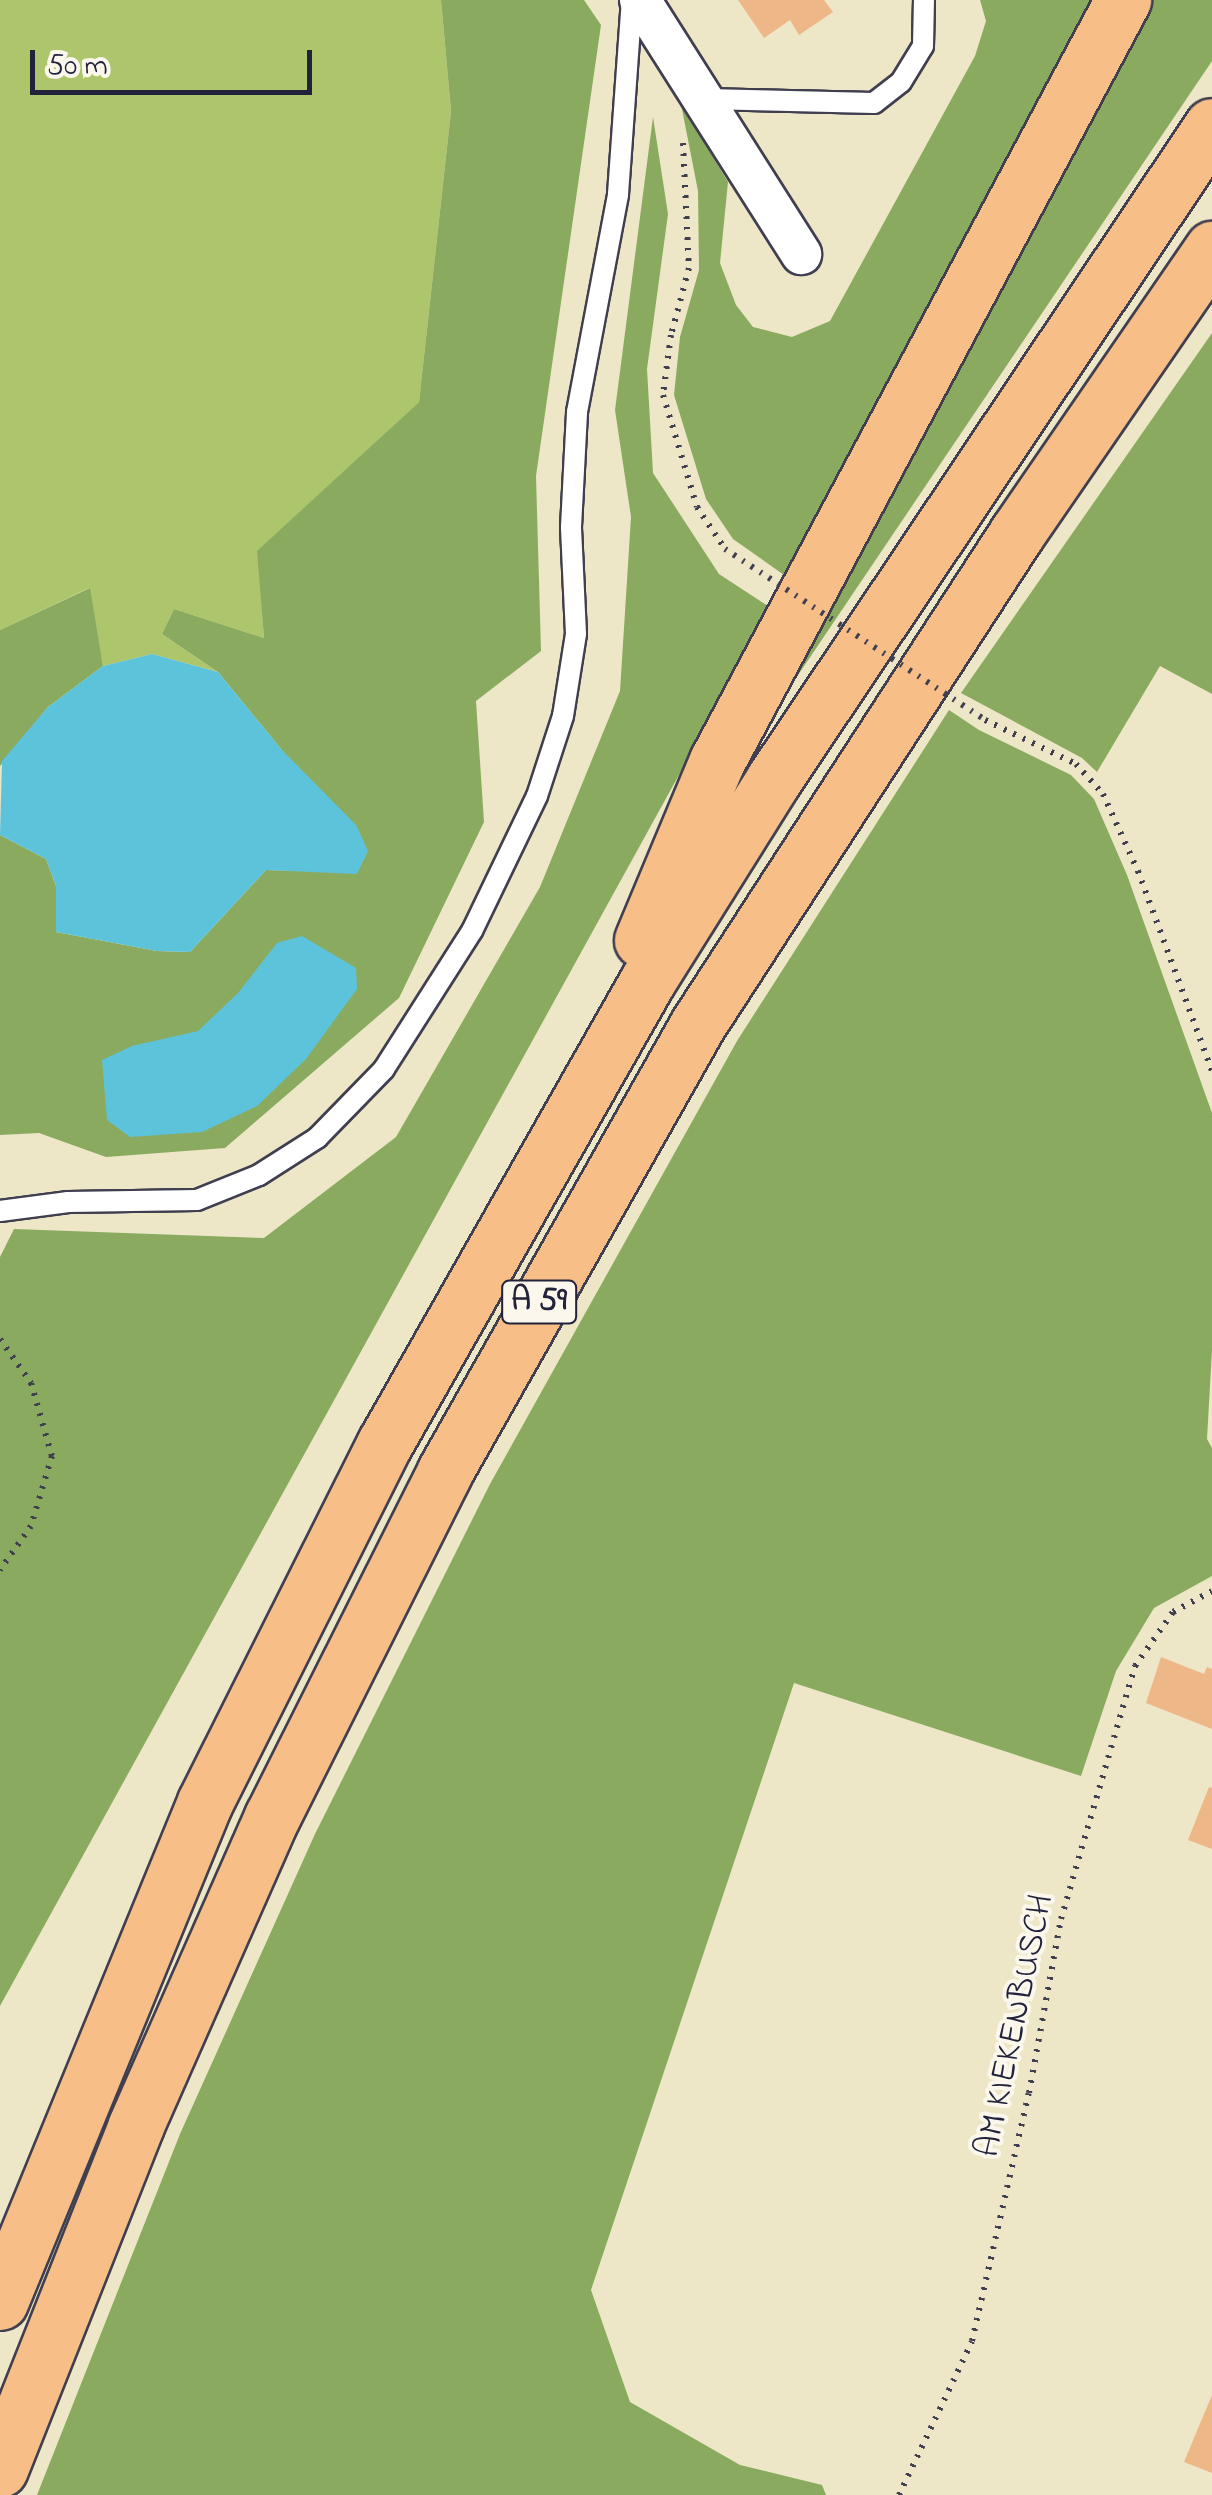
<!DOCTYPE html>
<html>
<head>
<meta charset="utf-8">
<style>
  body { margin:0 }
  #map { position:relative; width:1212px; height:2495px; overflow:hidden; background:#ede6c7; font-family:"Indie Flower",sans-serif }
  div>[style] { position:absolute }
  .green>* { inset:0; background:#adc66b }
  .forest>* { inset:0; background:#8aab5f }
  .water>* { inset:0; background:#5dc3db }
  .building>* { inset:0; background:#eeb787 }
  .path>* { height:6px; margin-top:-3px; transform-origin:0; background:repeating-linear-gradient(90deg,#403f50 0 2.5px,transparent 0 10.5px) }
  .roads { filter:drop-shadow(2px 0 #403f50) drop-shadow(-2px 0 #403f50) drop-shadow(0 2px #403f50) drop-shadow(0 -2px #403f50) }
  .lane>* { height:20px; margin:-10px; padding:0 10px; transform-origin:10px; border-radius:10px; background:#fff }
  .street>* { height:40px; margin:-20px; padding:0 20px; transform-origin:20px; border-radius:20px; background:#fff }
  .highway>* { height:55px; margin:-27.5px; padding:0 27.5px; transform-origin:27.5px; border-radius:27.5px; background:#f7be87 }
  .path-bridge>* { height:6px; margin-top:-3px; transform-origin:0; background:repeating-linear-gradient(90deg,#403f50 0 2.5px,transparent 0 10.5px) }
  span { translate:-50% -50%; white-space:nowrap; text-align:center; line-height:1.15; -webkit-text-stroke:8px #fbf7ec; paint-order:stroke }
  .shield-label span { padding:2px 8px; background:#fbf7ec; border:2px solid; border-radius:8px; -webkit-text-stroke-width:0 }
  .shield-label { font-size:32px; color:#22223b; font-weight:700 }
  .street-label { font-size:35px; color:#22223b }
  .scale { position:absolute; left:30px; top:50px; width:282px; height:45px; box-sizing:border-box; border:5px solid #22223b; border-top:0; padding-left:12px; font-size:30px; line-height:35px; white-space:nowrap; color:#22223b; -webkit-text-stroke:8px #fbf7ec; paint-order:stroke }
</style>
</head>
<body>
<div id="map">
  <div class="green">
    <div style="clip-path:polygon(0 0,441px 0,451px 111px,419px 402px,258px 551px,264px 638px,174px 609px,162px 634px,218px 672px,152px 654px,103px 666px,89px 588px,0 630px)"></div>
  </div>
  <div class="forest">
    <div style="clip-path:polygon(441px 0,584px 0,601px 25px,536px 476px,541px 651px,476px 701px,484px 822px,399px 998px,225px 1148px,106px 1157px,39px 1133px,0 1135px,0 835px,46px 859px,56px 886px,56px 932px,157px 951px,190px 952px,266px 870px,300px 871px,281px 749px,218px 672px,162px 634px,174px 609px,264px 638px,257px 551px,419px 402px,451px 111px)"></div>
    <div style="clip-path:polygon(980px 0,1106px 0,794px 582px,733px 539px,706px 499px,674px 395px,680px 337px,699px 270px,698px 191px,681px 104px,728px 182px,720px 263px,736px 305px,753px 327px,792px 337px,830px 321px,975px 56px,986px 21px)"></div>
    <div style="clip-path:polygon(1150px 0,1212px 0,1212px 61px,792px 684px,787px 682px)"></div>
    <div style="clip-path:polygon(653px 117px,668px 214px,647px 369px,653px 473px,719px 574px,771px 608px,0 2006px,0 1257px,14px 1229px,264px 1238px,396px 1137px,540px 887px,620px 691px,631px 517px,615px 410px)"></div>
    <div style="clip-path:polygon(1212px 333px,1212px 694px,1160px 666px,1097px 772px,1082px 758px,961px 693px)"></div>
    <div style="clip-path:polygon(90px 588px,103px 666px,48px 707px,0 766px,0 630px)"></div>
    <div style="clip-path:polygon(949px 710px,979px 730px,1071px 775px,1094px 799px,1127px 875px,1212px 1113px,1212px 1350px,1207px 1439px,1212px 1448px,1212px 1576px,1154px 1608px,1116px 1671px,1081px 1776px,794px 1683px,591px 2290px,630px 2402px,740px 2465px,822px 2485px,826px 2495px,37px 2495px,180px 2134px,315px 1834px,490px 1484px,737px 1041px)"></div>
  </div>
  <div class="water">
    <div style="clip-path:polygon(152px 654px,218px 672px,281px 749px,356px 825px,368px 851px,357px 874px,266px 870px,190px 952px,157px 951px,56px 932px,56px 886px,46px 859px,0 835px,2px 761px,48px 707px,103px 666px)"></div>
    <div style="clip-path:polygon(302px 936px,356px 968px,357px 989px,306px 1059px,257px 1106px,202px 1132px,130px 1137px,107px 1120px,102px 1060px,132px 1046px,198px 1031px,238px 993px,277px 943px)"></div>
  </div>
  <div class="building">
    <div style="clip-path:polygon(738px 0,824px 0,833px 12px,799px 35px,790px 20px,764px 38px)"></div>
    <div style="clip-path:polygon(1161px 1657px,1204px 1674px,1207px 1667px,1212px 1669px,1212px 1729px,1146px 1703px)"></div>
    <div style="clip-path:polygon(1209px 1787px,1212px 1788px,1212px 1849px,1188px 1840px)"></div>
    <div style="clip-path:polygon(1212px 2395px,1212px 2473px,1184px 2462px)"></div>
  </div>
  <div class="path">
    <div style="left:683px;top:143px;width:125px;rotate:87.3deg"></div>
    <div style="left:689px;top:268px;width:69px;rotate:105deg"></div>
    <div style="left:671px;top:335px;width:61px;rotate:97.6deg"></div>
    <div style="left:663px;top:395px;width:117px;rotate:73.1deg"></div>
    <div style="left:697px;top:507px;width:50px;rotate:56.3deg"></div>
    <div style="left:985px;top:720px;width:101px;rotate:25.8deg"></div>
    <div style="left:1076px;top:764px;width:40px;rotate:48deg"></div>
    <div style="left:1103px;top:794px;width:85px;rotate:65.6deg"></div>
    <div style="left:1138px;top:871px;width:213px;rotate:69.7deg"></div>
    <div style="left:0;top:1339px;width:54px;rotate:54.8deg"></div>
    <div style="left:31px;top:1383px;width:76px;rotate:74deg"></div>
    <div style="left:52px;top:1456px;width:73px;rotate:106.7deg"></div>
    <div style="left:31px;top:1526px;width:54px;rotate:125.2deg"></div>
    <div style="left:899px;top:2495px;width:170px;rotate:-64.6deg"></div>
    <div style="left:972px;top:2341px;width:254px;rotate:-77.1deg"></div>
    <div style="left:1029px;top:2093px;width:177px;rotate:-79.6deg"></div>
    <div style="left:1061px;top:1919px;width:264px;rotate:-73.7deg"></div>
    <div style="left:1135px;top:1666px;width:66px;rotate:-54.9deg"></div>
    <div style="left:1173px;top:1612px;width:44px;rotate:-28.3deg"></div>
  </div>
  <div class="roads">
    <div class="lane">
      <div style="left:706px;top:99px;width:168px;rotate:1.4deg"></div>
      <div style="left:874px;top:103px;width:34px;rotate:-38deg"></div>
      <div style="left:901px;top:82px;width:42px;rotate:-58.6deg"></div>
      <div style="left:923px;top:46px;width:46px;rotate:-88.8deg"></div>
      <div style="left:0;top:1211px;width:69px;rotate:-7.5deg"></div>
      <div style="left:68px;top:1202px;width:129px;rotate:-0.9deg"></div>
      <div style="left:197px;top:1200px;width:67px;rotate:-22deg"></div>
      <div style="left:259px;top:1175px;width:69px;rotate:-32.5deg"></div>
      <div style="left:317px;top:1138px;width:96px;rotate:-45.8deg"></div>
      <div style="left:384px;top:1069px;width:164px;rotate:-57.5deg"></div>
      <div style="left:472px;top:931px;width:150px;rotate:-64.3deg"></div>
      <div style="left:537px;top:796px;width:84px;rotate:-72deg"></div>
      <div style="left:563px;top:716px;width:83px;rotate:-81deg"></div>
      <div style="left:576px;top:634px;width:107px;rotate:-92.7deg"></div>
      <div style="left:571px;top:527px;width:115px;rotate:-87deg"></div>
      <div style="left:577px;top:412px;width:222px;rotate:-79.3deg"></div>
      <div style="left:618px;top:194px;width:195px;rotate:-85.9deg"></div>
    </div>
    <div class="street">
      <div style="left:640px;top:0;width:301px;rotate:57.6deg"></div>
    </div>
    <div class="highway">
      <div style="left:642px;top:940px;width:194px;rotate:-67.3deg"></div>
      <div style="left:717px;top:761px;width:863px;rotate:-61.92deg"></div>
      <div style="left:0;top:2302px;width:540px;rotate:-67.71deg"></div>
      <div style="left:205px;top:1802px;width:402px;rotate:-63.4deg"></div>
      <div style="left:385px;top:1443px;width:532px;rotate:-60.4deg"></div>
      <div style="left:648px;top:980px;width:237px;rotate:-57.9deg"></div>
      <div style="left:774px;top:779px;width:786px;rotate:-56.15deg"></div>
      <div style="left:0;top:2469px;width:370px;rotate:-68.4deg"></div>
      <div style="left:136px;top:2125px;width:337px;rotate:-66.2deg"></div>
      <div style="left:272px;top:1817px;width:387px;rotate:-63.4deg"></div>
      <div style="left:445px;top:1471px;width:514px;rotate:-60.49deg"></div>
      <div style="left:698px;top:1024px;width:586px;rotate:-56.99deg"></div>
      <div style="left:1017px;top:533px;width:345px;rotate:-55.5deg"></div>
    </div>
  </div>
  <div class="path-bridge">
    <div style="left:725px;top:549px;width:311px;rotate:33.3deg"></div>
  </div>
  <div class="shield-label">
    <span style="left:539px;top:1302px">A 59</span>
  </div>
  <div class="street-label">
    <span style="left:1016px;top:2026px;rotate:-78deg">AM KIEKENBUSCH</span>
  </div>
  <div class="scale">50 m</div>
</div>
</body>
</html>
